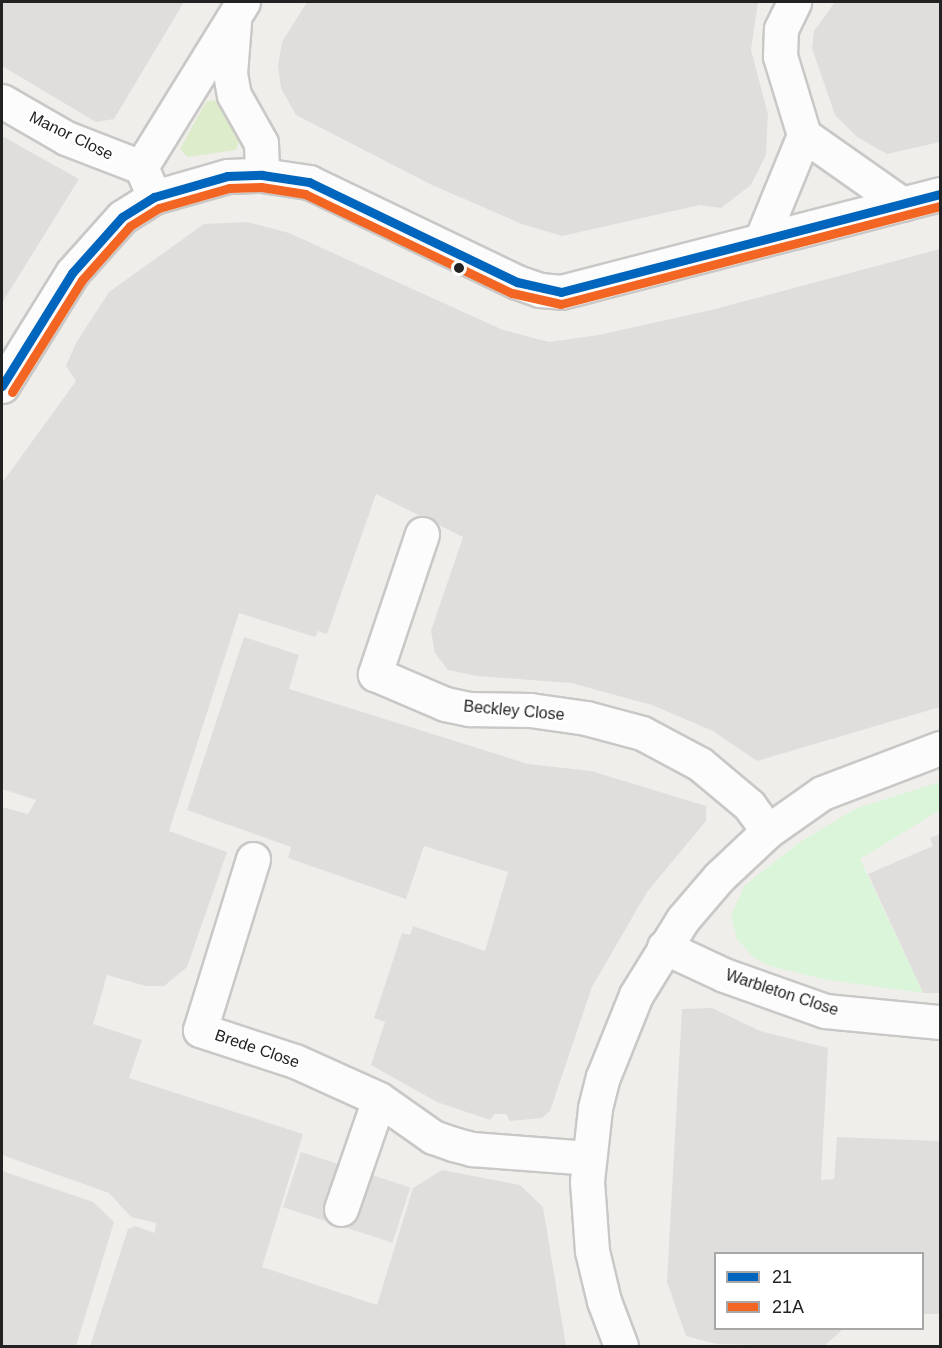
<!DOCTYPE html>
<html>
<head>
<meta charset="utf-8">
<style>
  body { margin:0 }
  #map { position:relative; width:942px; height:1348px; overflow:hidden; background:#f0eeeb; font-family:Helvetica,sans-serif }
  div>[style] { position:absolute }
  .residential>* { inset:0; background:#dfdedc }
  .grass>* { inset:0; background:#ddeccb }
  .park>* { inset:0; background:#daf5da }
  .parking>* { inset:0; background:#e0dfde; transform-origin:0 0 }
  .roads { filter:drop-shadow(2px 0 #c9c8c7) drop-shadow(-2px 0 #c9c8c7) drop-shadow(0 2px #c9c8c7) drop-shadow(0 -2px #c9c8c7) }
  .minor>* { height:33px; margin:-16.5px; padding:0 16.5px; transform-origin:16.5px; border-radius:16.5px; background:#fdfcfc }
  .bus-1>* { height:9px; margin:-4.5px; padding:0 4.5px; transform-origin:4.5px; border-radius:4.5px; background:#0065bd }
  .bus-2>* { height:9px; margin:-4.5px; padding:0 4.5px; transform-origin:4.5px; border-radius:4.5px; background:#f26522 }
  .dots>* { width:16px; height:16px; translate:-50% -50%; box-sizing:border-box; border:3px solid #fff; border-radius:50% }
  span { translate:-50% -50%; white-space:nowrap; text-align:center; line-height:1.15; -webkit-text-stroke:5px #fff; paint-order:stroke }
  .street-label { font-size:16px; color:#222 }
  .frame { position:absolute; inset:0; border:3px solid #222; pointer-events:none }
  .legend { position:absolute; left:714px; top:1252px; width:210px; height:78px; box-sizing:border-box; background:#fff; border:2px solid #a7a7a7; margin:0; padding:8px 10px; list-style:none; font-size:18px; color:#222 }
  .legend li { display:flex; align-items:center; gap:12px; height:30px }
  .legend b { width:30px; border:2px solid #a7a7a7 }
</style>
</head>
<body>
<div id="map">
  <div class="residential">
    <div style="clip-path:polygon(2px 2px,184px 2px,114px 119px,96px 122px,2px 66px)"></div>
    <div style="clip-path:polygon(307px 2px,758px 2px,751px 50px,768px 114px,766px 155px,751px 185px,721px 208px,700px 205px,562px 236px,522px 224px,432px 185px,296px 115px,281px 88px,278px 66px,282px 42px)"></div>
    <div style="clip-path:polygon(835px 2px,940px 2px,940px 142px,887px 154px,857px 137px,835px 115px,812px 48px,814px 31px)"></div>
    <div style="clip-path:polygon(2px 136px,79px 179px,2px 303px)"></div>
    <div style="clip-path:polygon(247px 222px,289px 233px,503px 330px,549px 342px,599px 335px,711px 310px,940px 249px,940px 707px,757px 761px,713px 731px,652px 705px,571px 683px,477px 676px,448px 670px,435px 653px,431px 631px,463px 537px,376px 494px,327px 634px,318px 631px,315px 637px,239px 613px,169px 831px,227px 852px,187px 967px,164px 986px,146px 986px,107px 975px,93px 1024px,142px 1040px,129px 1078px,303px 1134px,262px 1267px,377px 1305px,413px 1188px,442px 1170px,520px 1185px,543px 1207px,566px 1346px,90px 1346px,128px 1229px,135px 1226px,155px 1233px,156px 1223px,131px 1217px,109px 1193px,2px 1155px,2px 807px,28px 814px,36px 800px,2px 789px,2px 483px,76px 381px,66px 366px,76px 343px,109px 292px,204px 224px)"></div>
    <div style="clip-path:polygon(244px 637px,299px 655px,289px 689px,528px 764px,591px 771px,706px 806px,706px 821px,647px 892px,592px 987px,550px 1111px,542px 1118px,510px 1121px,506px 1114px,495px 1114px,490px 1120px,437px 1102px,371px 1065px,385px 1022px,374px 1018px,402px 933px,410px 935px,413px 926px,485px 951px,508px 872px,424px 846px,406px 899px,288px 858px,291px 847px,187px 810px)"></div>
    <div style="clip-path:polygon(940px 834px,940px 993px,923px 993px,868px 874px,933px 846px,930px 838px)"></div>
    <div style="clip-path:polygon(712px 1008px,760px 1031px,828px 1048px,821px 1180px,834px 1179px,837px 1137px,940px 1141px,940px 1314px,923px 1314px,922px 1254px,716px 1254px,716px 1328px,843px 1329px,824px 1346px,717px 1344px,686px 1336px,667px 1282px,682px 1009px)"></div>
    <div style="clip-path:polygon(2px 1171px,93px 1202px,114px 1222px,76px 1346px,2px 1346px)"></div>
  </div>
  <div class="grass">
    <div style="clip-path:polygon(219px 100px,240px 139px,236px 150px,188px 157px,180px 149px,202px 109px,207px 101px)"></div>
  </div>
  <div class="park">
    <div style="clip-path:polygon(940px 782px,940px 810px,860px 859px,923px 993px,828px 980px,770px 966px,754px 958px,737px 939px,731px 916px,744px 886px,800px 842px,857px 808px)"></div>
  </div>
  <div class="parking">
    <div style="left:301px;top:1152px;width:115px;height:58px;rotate:18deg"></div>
  </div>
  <div class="roads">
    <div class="minor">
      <div style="left:234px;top:23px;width:50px;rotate:94.6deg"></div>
      <div style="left:230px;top:73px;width:22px;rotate:80deg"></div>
      <div style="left:234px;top:95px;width:55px;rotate:60.6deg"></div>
      <div style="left:261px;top:143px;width:32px;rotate:88deg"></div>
      <div style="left:2px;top:101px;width:74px;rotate:30deg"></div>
      <div style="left:66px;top:138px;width:80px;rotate:21.1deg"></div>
      <div style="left:804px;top:135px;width:120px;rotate:35.1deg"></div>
      <div style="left:154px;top:197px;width:33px;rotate:-113deg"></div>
      <div style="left:141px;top:167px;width:194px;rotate:-58.3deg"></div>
      <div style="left:761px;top:240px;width:113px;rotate:-67.7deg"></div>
      <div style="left:804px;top:135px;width:83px;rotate:-106.9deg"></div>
      <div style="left:780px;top:56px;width:27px;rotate:-88deg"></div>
      <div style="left:781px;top:29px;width:30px;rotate:-64deg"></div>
      <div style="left:2px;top:386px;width:133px;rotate:-58.2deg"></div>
      <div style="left:72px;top:273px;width:75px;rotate:-48.2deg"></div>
      <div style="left:122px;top:217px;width:38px;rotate:-32deg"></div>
      <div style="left:154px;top:197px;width:76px;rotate:-16deg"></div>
      <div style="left:227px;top:176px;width:35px;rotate:-2deg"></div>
      <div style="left:262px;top:175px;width:48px;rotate:8.5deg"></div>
      <div style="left:309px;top:182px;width:231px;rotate:25.7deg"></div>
      <div style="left:517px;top:282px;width:24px;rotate:19deg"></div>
      <div style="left:540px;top:290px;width:21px;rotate:5deg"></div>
      <div style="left:561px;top:292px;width:391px;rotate:-14.5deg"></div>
      <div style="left:422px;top:534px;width:148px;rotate:108.6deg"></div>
      <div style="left:375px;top:674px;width:76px;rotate:23.2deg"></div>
      <div style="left:445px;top:704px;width:25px;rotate:12deg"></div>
      <div style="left:469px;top:709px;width:61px;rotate:0.9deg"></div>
      <div style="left:530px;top:710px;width:57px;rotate:8.1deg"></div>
      <div style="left:586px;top:718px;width:58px;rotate:15deg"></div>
      <div style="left:642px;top:733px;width:66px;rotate:28.1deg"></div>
      <div style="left:700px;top:764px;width:64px;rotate:39.9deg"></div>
      <div style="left:749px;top:805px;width:32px;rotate:54deg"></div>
      <div style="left:253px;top:859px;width:179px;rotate:107.2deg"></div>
      <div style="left:200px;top:1030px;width:100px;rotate:18.1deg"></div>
      <div style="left:295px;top:1061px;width:92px;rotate:24.3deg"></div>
      <div style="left:379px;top:1099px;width:66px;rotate:35.1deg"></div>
      <div style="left:433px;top:1137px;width:21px;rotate:19deg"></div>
      <div style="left:453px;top:1144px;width:20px;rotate:15deg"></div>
      <div style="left:472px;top:1149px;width:116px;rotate:4.4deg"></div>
      <div style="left:664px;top:947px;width:66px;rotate:25deg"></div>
      <div style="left:724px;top:975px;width:107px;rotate:19.6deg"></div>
      <div style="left:825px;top:1011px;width:116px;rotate:5.5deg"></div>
      <div style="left:341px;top:1209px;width:116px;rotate:-70.9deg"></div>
      <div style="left:621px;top:1346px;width:48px;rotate:-110.7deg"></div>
      <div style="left:604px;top:1301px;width:51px;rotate:-103.5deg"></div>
      <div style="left:592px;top:1251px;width:70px;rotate:-94.1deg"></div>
      <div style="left:587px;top:1181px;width:73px;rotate:-83.7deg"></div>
      <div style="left:595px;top:1108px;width:32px;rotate:-76deg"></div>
      <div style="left:603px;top:1077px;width:88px;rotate:-68.1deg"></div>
      <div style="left:636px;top:995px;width:89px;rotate:-58.3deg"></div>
      <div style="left:683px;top:919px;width:55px;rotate:-49.4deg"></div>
      <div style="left:719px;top:877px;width:67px;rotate:-43.2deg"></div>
      <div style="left:768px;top:831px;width:66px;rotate:-35.1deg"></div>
      <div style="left:822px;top:793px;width:126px;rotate:-20.9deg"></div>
    </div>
  </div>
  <div class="bus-1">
    <div style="left:2px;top:386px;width:133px;rotate:-58.2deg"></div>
    <div style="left:72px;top:273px;width:75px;rotate:-48.2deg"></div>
    <div style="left:122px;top:217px;width:38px;rotate:-32deg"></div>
    <div style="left:154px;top:197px;width:76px;rotate:-16deg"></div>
    <div style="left:227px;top:176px;width:35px;rotate:-2deg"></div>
    <div style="left:262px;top:175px;width:48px;rotate:8.5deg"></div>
    <div style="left:309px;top:182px;width:231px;rotate:25.7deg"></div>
    <div style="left:517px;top:282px;width:45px;rotate:12.8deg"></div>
    <div style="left:561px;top:292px;width:391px;rotate:-14.5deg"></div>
  </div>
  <div class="bus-2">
    <div style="left:12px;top:392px;width:132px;rotate:-58deg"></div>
    <div style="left:82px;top:280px;width:72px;rotate:-48.4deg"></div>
    <div style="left:130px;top:226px;width:34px;rotate:-32deg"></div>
    <div style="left:159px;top:208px;width:73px;rotate:-15.9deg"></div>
    <div style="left:229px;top:188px;width:32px;rotate:-2deg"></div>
    <div style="left:261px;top:187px;width:45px;rotate:9deg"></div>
    <div style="left:305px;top:194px;width:229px;rotate:25.6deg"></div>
    <div style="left:512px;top:293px;width:50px;rotate:12.7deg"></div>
    <div style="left:561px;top:304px;width:391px;rotate:-14.5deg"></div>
  </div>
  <div class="dots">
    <div style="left:459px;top:268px;background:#222"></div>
  </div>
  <div class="street-label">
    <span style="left:71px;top:136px;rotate:26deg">Manor Close</span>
    <span style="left:514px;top:711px;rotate:5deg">Beckley Close</span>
    <span style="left:782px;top:993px;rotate:18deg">Warbleton Close</span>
    <span style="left:257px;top:1049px;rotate:19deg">Brede Close</span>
  </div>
  <div class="frame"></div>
  <ul class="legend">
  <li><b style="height:8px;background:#0065bd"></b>21</li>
  <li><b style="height:8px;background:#f26522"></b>21A</li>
  </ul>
</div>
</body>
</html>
